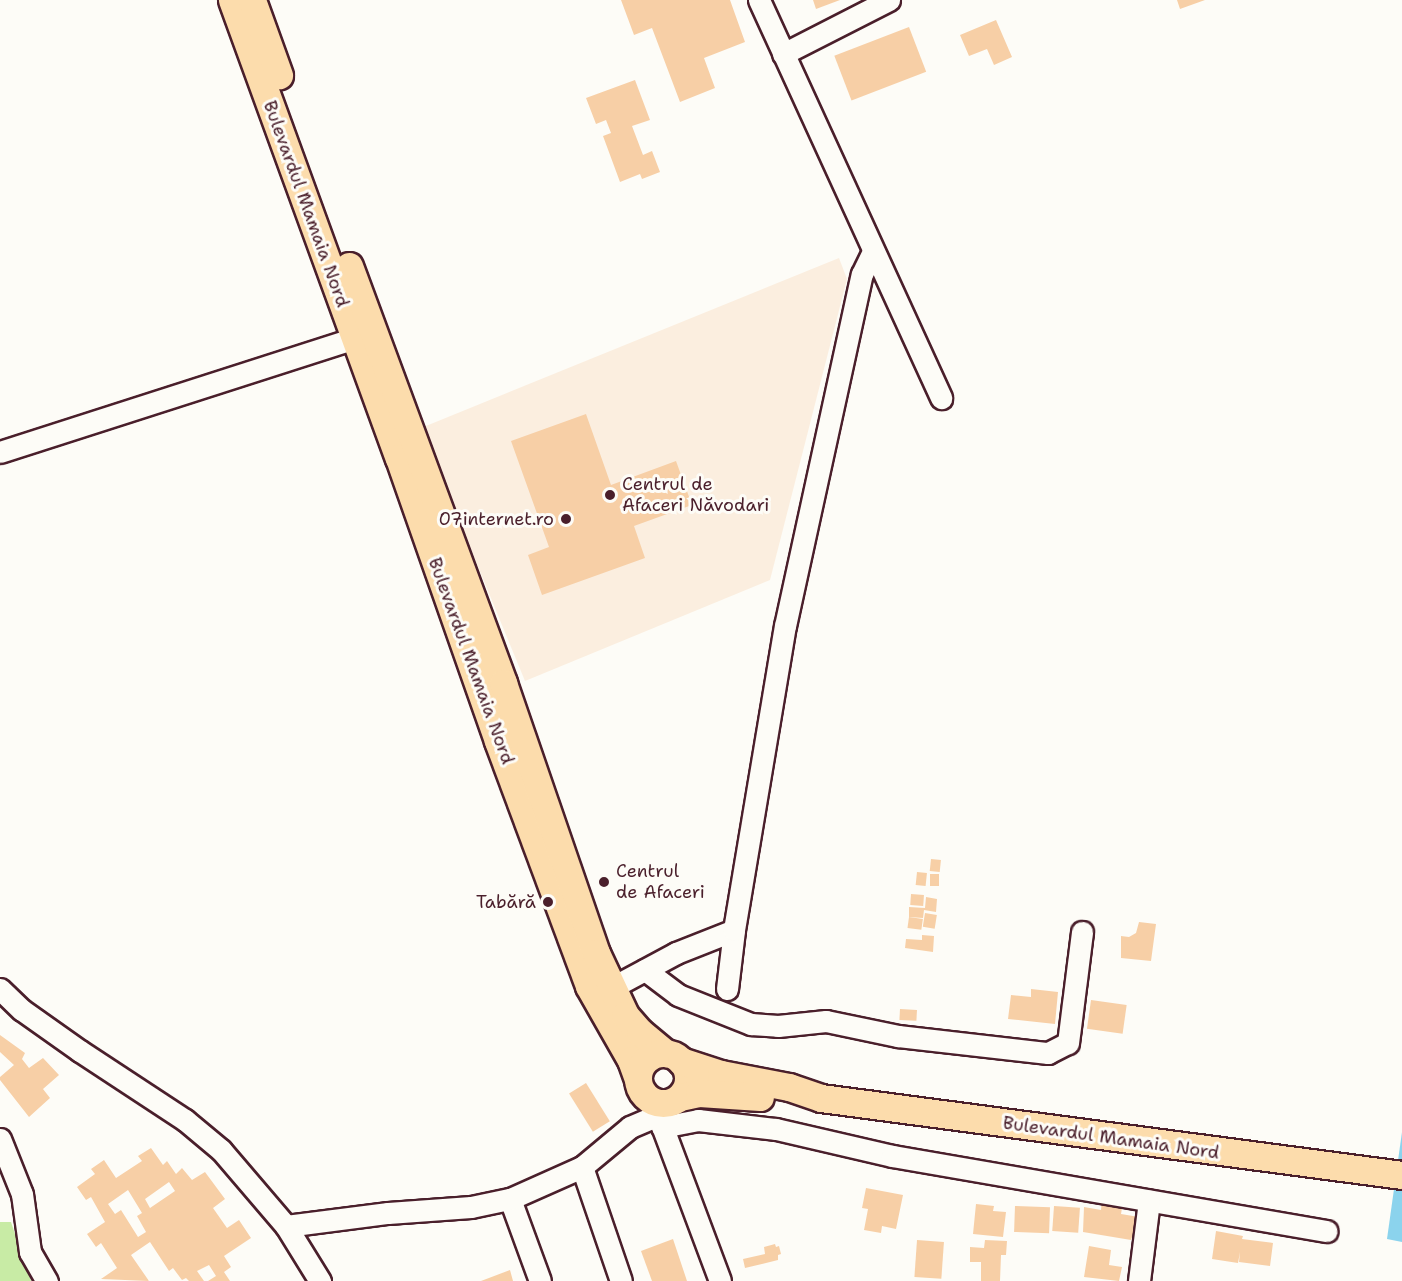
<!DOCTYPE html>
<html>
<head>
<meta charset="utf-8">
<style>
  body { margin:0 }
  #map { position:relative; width:1402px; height:1281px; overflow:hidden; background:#fdfcf7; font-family:"Shantell Sans",sans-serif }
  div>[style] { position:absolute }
  .built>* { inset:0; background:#fbeedf }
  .green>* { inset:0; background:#c8eba5 }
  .water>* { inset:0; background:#8bd3ed }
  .building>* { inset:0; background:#f7cfa6; transform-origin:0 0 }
  .roads { filter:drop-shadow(2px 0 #4a1f2b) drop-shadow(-2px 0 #4a1f2b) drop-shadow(0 2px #4a1f2b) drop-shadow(0 -2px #4a1f2b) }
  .minor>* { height:21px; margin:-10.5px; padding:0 10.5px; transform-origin:10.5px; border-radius:10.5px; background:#fdfcf7 }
  .major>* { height:27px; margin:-13.5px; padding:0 13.5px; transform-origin:13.5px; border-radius:13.5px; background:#fcdcac }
  .major>.ring { margin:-13.5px; padding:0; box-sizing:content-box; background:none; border:27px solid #fcdcac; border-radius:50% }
  .dots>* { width:16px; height:16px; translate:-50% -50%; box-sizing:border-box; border:3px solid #fdfcf7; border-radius:50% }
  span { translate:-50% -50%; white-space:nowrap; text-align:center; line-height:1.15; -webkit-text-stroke:6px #fdfcf7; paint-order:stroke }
  .street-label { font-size:18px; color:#4a1f2b }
  .poi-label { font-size:18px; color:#4a1f2b }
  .left { translate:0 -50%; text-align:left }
  .right { translate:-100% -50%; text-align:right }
</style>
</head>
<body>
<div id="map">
  <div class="built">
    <div style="clip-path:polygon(839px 258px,847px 279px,770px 580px,525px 681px,421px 428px)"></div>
  </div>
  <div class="green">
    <div style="clip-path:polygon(0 1222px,11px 1222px,31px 1281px,0 1281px)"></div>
  </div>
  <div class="water">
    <div style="clip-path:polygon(1402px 1132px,1402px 1242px,1387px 1239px)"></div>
  </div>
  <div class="building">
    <div style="clip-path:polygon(621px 0,730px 0,745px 42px,704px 58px,715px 88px,680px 102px,652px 28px,634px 35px)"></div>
    <div style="clip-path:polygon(813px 0,840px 0,816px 9px)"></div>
    <div style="clip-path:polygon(1177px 0,1205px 0,1180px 9px)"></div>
    <div style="clip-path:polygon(996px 20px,1012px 57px,994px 65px,987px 49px,969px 56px,960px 35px)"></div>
    <div style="left:909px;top:27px;width:48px;height:80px;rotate:69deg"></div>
    <div style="clip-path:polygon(635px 80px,650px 120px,632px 126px,643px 155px,652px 151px,660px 172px,642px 179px,640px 174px,620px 182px,603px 136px,611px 133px,606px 120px,596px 124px,586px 98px)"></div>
    <div style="clip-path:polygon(586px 414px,611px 485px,676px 461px,692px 505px,634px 526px,645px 558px,542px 595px,528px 555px,549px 547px,511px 441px)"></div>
    <div style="left:931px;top:859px;width:10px;height:12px;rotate:6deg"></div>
    <div style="left:917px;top:872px;width:10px;height:13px;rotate:6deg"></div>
    <div style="left:930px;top:874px;width:9px;height:12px"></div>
    <div style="left:911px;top:894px;width:13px;height:11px;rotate:4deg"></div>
    <div style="clip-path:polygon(926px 897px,937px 899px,936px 912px,924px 910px,923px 918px,909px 917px,909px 907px,925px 908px)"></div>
    <div style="left:925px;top:913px;width:12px;height:14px;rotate:9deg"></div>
    <div style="left:909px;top:917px;width:14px;height:11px;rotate:8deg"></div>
    <div style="clip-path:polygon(1139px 922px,1156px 924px,1151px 961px,1121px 958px,1121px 936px,1129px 937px,1136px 933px)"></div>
    <div style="clip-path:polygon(922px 935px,934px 936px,933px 952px,905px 948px,906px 939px,922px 940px)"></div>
    <div style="clip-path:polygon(1031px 989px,1058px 992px,1055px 1024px,1008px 1019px,1011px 995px,1031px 997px)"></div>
    <div style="left:1091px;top:1000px;width:36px;height:29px;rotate:8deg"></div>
    <div style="left:900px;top:1009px;width:17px;height:11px;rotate:3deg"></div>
    <div style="clip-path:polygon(0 1035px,25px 1053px,22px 1059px,29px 1068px,43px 1058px,59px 1075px,43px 1089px,50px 1098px,29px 1117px,0 1080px,0 1077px,14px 1065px,0 1052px)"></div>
    <div style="left:586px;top:1083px;width:45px;height:20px;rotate:58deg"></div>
    <div style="clip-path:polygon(evenodd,151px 1148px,163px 1165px,167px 1161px,176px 1174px,182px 1168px,192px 1180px,205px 1172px,225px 1199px,213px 1208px,227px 1228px,239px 1220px,251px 1238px,224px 1256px,231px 1267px,224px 1272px,230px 1281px,208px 1281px,216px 1276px,209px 1265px,197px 1271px,204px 1281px,189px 1281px,186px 1278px,182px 1280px,173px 1268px,169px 1271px,150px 1242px,131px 1255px,149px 1281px,101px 1279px,117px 1268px,101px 1243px,96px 1247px,87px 1234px,105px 1222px,91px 1197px,86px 1200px,77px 1187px,95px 1174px,91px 1169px,104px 1160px,116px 1178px,142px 1161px,138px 1156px,151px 1148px,169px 1182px,175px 1191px,150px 1208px,145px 1199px,169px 1182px,151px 1148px,128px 1190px,142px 1213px,137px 1216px,146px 1232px,138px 1237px,121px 1210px,115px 1214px,108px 1204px,128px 1190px)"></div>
    <div style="clip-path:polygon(866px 1188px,903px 1195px,896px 1229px,882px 1226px,881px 1233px,864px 1230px,868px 1209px,862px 1208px)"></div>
    <div style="clip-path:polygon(1102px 1199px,1123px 1202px,1121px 1214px,1139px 1217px,1131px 1240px,1083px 1232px,1084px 1207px,1101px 1210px)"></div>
    <div style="clip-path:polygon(976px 1204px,994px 1206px,993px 1211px,1006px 1212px,1003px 1237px,973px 1234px)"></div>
    <div style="left:1015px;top:1206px;width:35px;height:26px;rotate:2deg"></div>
    <div style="left:1054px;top:1206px;width:26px;height:25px;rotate:4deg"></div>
    <div style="clip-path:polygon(1216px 1231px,1243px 1236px,1242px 1239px,1273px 1243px,1270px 1266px,1239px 1262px,1240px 1252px,1238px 1263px,1212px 1259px)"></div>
    <div style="clip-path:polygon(673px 1239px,687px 1281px,652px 1281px,641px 1251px)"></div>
    <div style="left:917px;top:1240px;width:27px;height:37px;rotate:4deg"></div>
    <div style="clip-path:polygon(985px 1240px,1007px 1241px,1006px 1255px,1001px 1255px,1000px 1281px,981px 1281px,981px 1262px,970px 1262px,970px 1247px,984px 1248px)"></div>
    <div style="clip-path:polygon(775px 1244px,776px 1247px,779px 1246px,781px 1254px,778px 1255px,778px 1260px,745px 1268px,743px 1259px,765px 1254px,764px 1247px)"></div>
    <div style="clip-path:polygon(1089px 1246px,1111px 1250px,1109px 1265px,1122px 1267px,1119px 1281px,1084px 1277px)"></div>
    <div style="clip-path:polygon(510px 1270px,513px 1281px,481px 1281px)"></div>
  </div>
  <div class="roads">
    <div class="minor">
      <div style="left:759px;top:0;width:438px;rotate:65.4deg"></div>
      <div style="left:783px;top:54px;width:119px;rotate:-27deg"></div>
      <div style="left:0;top:452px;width:373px;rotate:-17.8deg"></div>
      <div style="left:645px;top:970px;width:41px;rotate:37.1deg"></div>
      <div style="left:678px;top:995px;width:79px;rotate:21.7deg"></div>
      <div style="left:751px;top:1024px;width:27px;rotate:4deg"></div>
      <div style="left:778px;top:1026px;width:48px;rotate:-5.9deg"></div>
      <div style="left:826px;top:1021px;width:74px;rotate:11.8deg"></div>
      <div style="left:898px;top:1036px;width:151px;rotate:6.5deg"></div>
      <div style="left:1048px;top:1053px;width:22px;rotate:-27deg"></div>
      <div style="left:1068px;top:1043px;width:112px;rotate:-82.8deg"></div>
      <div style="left:611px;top:988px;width:74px;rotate:-28.3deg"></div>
      <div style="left:676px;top:953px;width:62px;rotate:-21.6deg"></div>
      <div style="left:0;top:989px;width:30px;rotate:44deg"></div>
      <div style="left:22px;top:1010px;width:71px;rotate:35.3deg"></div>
      <div style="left:80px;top:1051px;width:126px;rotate:33.3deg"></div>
      <div style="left:185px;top:1120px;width:47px;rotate:39.8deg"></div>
      <div style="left:221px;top:1150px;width:100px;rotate:49.5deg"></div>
      <div style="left:286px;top:1226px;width:65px;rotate:58.3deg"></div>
      <div style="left:727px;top:989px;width:59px;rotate:-83.2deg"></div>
      <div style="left:734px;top:930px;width:308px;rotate:-80.5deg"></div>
      <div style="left:785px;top:626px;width:360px;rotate:-77.7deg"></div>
      <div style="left:862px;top:274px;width:25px;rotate:-64deg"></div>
      <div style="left:658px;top:1115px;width:177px;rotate:69.5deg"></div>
      <div style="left:662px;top:1127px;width:37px;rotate:-11deg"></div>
      <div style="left:698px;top:1120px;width:79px;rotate:6.6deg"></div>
      <div style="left:776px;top:1129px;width:119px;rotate:13.1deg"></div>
      <div style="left:892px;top:1156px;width:441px;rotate:9.8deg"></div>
      <div style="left:0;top:1139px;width:59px;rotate:68.2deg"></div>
      <div style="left:22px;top:1194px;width:59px;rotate:82.1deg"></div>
      <div style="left:30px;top:1252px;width:34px;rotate:60deg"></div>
      <div style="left:582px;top:1167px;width:120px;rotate:71.1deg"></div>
      <div style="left:510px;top:1199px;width:87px;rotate:69.9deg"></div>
      <div style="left:286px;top:1226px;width:103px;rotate:-7.3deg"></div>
      <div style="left:388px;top:1213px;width:83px;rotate:-4.1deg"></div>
      <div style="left:471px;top:1207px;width:40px;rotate:-12deg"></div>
      <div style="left:510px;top:1199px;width:79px;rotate:-24deg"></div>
      <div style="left:582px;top:1167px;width:62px;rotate:-39.8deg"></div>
      <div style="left:630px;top:1127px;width:30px;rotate:-23deg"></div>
      <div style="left:1139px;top:1281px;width:81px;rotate:-82.9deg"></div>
    </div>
    <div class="major">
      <div style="left:232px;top:0;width:487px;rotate:70deg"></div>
      <div style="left:399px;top:458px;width:300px;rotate:70.7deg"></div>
      <div style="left:498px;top:741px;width:261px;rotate:69.6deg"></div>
      <div style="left:589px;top:986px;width:85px;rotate:60.4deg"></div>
      <div style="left:631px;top:1060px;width:20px;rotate:70deg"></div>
      <div style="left:252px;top:0;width:80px;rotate:70.2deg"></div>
      <div style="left:349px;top:266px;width:445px;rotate:69.7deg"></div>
      <div style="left:503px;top:683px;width:286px;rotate:71deg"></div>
      <div style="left:596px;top:953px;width:68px;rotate:64.9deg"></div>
      <div style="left:625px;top:1015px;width:23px;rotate:49deg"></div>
      <div style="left:640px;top:1032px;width:33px;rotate:40deg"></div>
      <div class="ring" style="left:638px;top:1053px;width:23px;height:23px"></div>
      <div style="left:681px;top:1061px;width:42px;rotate:18deg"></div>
      <div style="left:721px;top:1074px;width:69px;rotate:10.8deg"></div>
      <div style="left:789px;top:1087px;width:34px;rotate:19deg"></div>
      <div style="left:821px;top:1098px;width:586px;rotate:7.55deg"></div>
      <div style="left:680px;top:1097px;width:19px;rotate:-12deg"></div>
      <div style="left:699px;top:1093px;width:61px;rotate:3.8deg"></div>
    </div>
  </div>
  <div class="dots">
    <div style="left:610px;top:495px;background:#4a1f2b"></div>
    <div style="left:566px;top:519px;background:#4a1f2b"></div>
    <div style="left:604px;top:882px;background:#4a1f2b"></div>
    <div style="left:548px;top:902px;background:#4a1f2b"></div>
  </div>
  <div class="street-label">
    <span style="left:306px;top:204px;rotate:70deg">Bulevardul Mamaia Nord</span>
    <span style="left:471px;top:661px;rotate:70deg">Bulevardul Mamaia Nord</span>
    <span style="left:1111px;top:1138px;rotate:8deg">Bulevardul Mamaia Nord</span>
  </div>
  <div class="poi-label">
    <span class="left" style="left:622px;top:495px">Centrul de<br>Afaceri Năvodari</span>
    <span class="right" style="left:554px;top:519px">07internet.ro</span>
    <span class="left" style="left:616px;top:882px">Centrul<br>de Afaceri</span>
    <span class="right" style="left:536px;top:902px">Tabără</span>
  </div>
</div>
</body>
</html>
